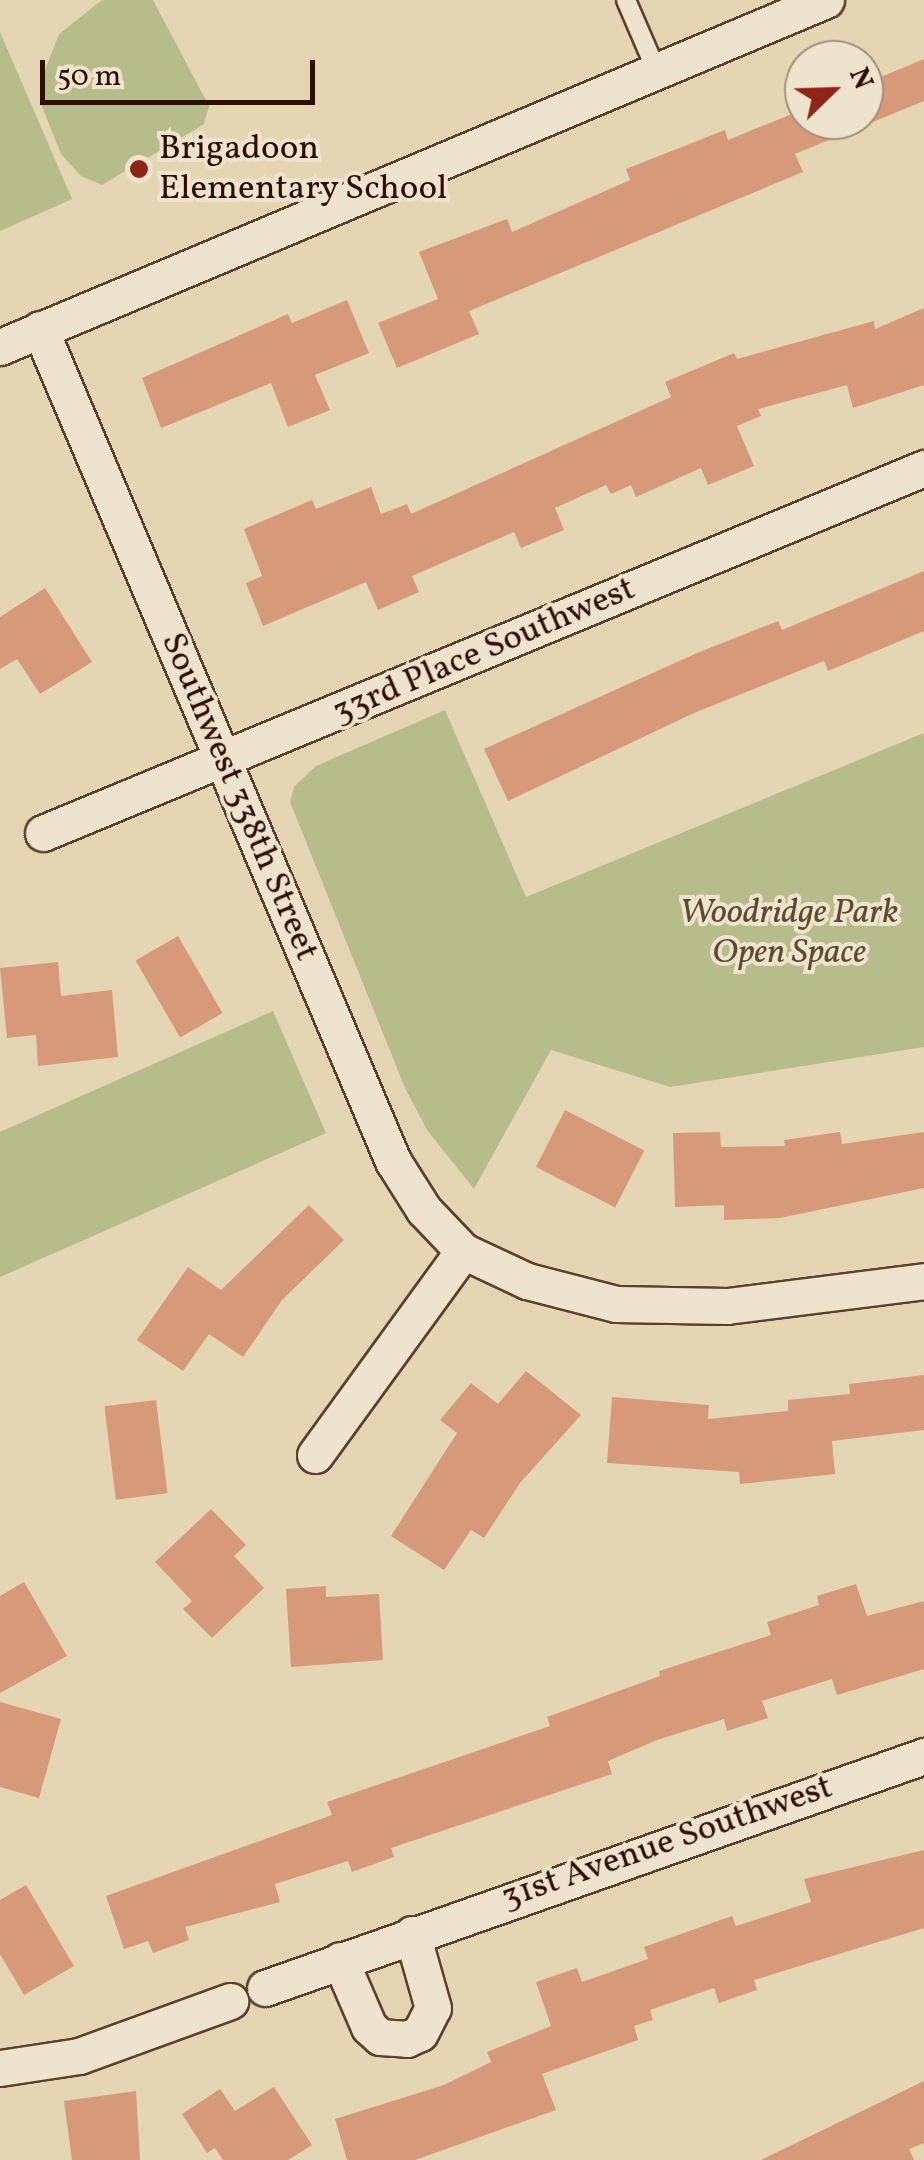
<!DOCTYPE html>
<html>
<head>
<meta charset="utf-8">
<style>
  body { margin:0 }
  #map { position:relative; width:924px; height:2160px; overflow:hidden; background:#e5d6b3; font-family:Vollkorn,serif }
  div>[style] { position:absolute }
  .green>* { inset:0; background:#b6bd8b }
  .building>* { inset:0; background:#d69a7a; transform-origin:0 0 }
  .roads { filter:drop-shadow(2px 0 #5b402d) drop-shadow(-2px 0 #5b402d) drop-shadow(0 2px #5b402d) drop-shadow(0 -2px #5b402d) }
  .service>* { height:18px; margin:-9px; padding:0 9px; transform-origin:9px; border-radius:9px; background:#eee4ce }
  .minor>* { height:35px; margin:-17.5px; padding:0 17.5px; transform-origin:17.5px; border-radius:17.5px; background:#eee4ce }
  .dots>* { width:28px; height:28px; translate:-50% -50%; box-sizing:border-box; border:5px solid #eee4ce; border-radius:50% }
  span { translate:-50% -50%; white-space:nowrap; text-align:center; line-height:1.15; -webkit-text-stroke:8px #eee4ce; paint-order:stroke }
  .poi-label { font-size:35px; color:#2d0e00 }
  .left { translate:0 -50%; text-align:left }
  .street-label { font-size:35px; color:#2d0e00 }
  .park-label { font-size:35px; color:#5d4b31; font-style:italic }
  .north { position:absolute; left:784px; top:40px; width:100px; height:100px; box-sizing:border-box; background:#eee4ce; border:2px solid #a18e7c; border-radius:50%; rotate:67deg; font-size:28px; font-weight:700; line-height:40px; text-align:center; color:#2d0e00 }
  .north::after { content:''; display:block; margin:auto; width:35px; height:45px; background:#8f2418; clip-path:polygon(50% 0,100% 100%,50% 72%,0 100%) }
  .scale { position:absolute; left:40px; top:60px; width:275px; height:45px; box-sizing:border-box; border:5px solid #2d0e00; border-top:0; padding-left:12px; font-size:30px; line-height:35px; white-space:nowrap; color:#2d0e00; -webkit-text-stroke:8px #eee4ce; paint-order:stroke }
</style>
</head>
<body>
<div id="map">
  <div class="green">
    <div style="clip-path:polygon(102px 0,153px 0,209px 106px,204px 124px,102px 185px,81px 176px,61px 154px,41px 104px,42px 78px,59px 34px)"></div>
    <div style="clip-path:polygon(0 32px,72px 199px,0 231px)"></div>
    <div style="clip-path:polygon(445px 710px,526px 897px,924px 733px,924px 1047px,670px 1087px,551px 1050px,474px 1189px,427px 1130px,405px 1088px,290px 802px,294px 787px,316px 766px)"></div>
    <div style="clip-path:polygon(273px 1011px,326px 1133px,0 1277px,0 1132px)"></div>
  </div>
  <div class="building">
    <div style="clip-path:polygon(924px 59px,924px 101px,795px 154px,803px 172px,469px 311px,479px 334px,397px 368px,378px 323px,438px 299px,419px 252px,507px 219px,512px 232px,630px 180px,626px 169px,725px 130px,728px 140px,804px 109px,804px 120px,864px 120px,864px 84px)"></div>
    <div style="clip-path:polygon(347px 300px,369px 353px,315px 375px,330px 410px,288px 427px,271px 383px,161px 428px,142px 378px,288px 314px,292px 323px)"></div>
    <div style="clip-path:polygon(924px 308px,924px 385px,853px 408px,847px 385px,758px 409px,761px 416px,737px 426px,754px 466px,708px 485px,701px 468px,636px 497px,631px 485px,611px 494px,606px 485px,555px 508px,564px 530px,521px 548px,514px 532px,449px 560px,412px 576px,419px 592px,378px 610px,366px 582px,263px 626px,246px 583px,262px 576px,244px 529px,312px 500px,316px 509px,371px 487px,381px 514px,407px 504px,411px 514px,671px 397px,665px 382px,734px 353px,737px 359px,874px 321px,875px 329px)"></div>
    <div style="clip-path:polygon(924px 571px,924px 631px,828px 671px,824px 661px,694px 713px,508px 801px,484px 749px,697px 653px,778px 621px,782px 630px)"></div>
    <div style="clip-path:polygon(45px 588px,92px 662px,40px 694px,17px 659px,0 669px,0 617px)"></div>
    <div style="left:178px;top:936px;width:89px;height:49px;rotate:60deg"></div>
    <div style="clip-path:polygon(58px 962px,61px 996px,112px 990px,118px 1057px,38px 1066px,36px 1035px,7px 1038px,0 968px)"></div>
    <div style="left:565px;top:1110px;width:89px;height:64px;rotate:27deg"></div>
    <div style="clip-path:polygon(720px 1132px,721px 1147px,785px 1146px,784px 1140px,840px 1132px,842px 1144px,924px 1132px,924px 1188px,780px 1218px,724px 1220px,724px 1205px,675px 1207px,673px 1133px)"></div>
    <div style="clip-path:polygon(309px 1205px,344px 1240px,282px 1300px,243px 1357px,209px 1334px,183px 1371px,137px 1340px,188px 1267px,221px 1290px)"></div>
    <div style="clip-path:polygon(526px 1371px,581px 1415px,520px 1483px,484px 1538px,471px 1530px,444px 1570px,391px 1536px,457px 1433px,440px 1420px,471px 1383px,498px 1404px)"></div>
    <div style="clip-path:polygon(924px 1375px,924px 1430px,832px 1441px,835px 1474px,740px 1484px,739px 1472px,607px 1463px,612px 1397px,709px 1405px,708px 1419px,788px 1411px,788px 1400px,850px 1394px,849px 1384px)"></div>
    <div style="left:156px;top:1400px;width:94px;height:52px;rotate:83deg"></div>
    <div style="clip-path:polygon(211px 1509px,246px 1545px,234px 1556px,264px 1588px,212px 1638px,183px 1609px,192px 1601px,155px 1562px)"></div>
    <div style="clip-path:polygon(24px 1582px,67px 1656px,0 1693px,0 1596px)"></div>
    <div style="clip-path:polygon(856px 1584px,867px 1616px,924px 1601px,924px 1669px,837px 1695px,832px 1679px,762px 1701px,768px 1718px,727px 1731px,724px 1719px,657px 1740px,608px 1761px,612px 1774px,391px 1848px,394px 1857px,352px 1872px,348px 1861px,275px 1884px,280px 1902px,185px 1927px,189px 1940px,153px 1953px,148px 1941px,124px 1949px,106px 1896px,332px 1815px,327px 1802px,550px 1726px,547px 1717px,660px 1676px,659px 1671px,771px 1635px,767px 1622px,819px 1605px,817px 1596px)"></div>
    <div style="clip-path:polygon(326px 1586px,326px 1597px,379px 1594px,383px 1660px,291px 1667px,286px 1589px)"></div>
    <div style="clip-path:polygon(0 1702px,61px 1719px,39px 1798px,0 1787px)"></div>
    <div style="clip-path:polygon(924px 1850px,924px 1928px,754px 1980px,757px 1990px,719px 2003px,714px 1988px,650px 2010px,653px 2020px,634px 2026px,638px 2040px,542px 2074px,556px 2110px,415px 2160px,347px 2160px,335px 2119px,444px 2085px,491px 2062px,487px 2052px,551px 2026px,536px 1982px,577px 1968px,582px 1982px,648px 1959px,644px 1947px,732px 1916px,736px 1926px,811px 1902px,804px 1879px)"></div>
    <div style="clip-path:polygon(26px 1885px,74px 1966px,24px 1995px,0 1954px,0 1900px)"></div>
    <div style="clip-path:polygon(924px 2081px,924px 2143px,909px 2149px,914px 2160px,761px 2160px)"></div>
    <div style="clip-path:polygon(274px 2087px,312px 2145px,288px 2160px,223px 2160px,215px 2148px,207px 2153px,182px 2114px,220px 2089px,235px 2111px)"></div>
    <div style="clip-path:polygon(136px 2091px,140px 2160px,72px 2160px,64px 2101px)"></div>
  </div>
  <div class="roads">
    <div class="service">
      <div style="left:626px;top:0;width:78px;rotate:66.7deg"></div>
    </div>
    <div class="minor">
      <div style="left:40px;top:329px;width:904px;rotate:67.01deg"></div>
      <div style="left:393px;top:1161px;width:58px;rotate:57.7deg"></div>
      <div style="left:424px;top:1210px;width:57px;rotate:46.4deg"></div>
      <div style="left:463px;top:1251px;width:71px;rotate:25.1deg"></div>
      <div style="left:527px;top:1281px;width:92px;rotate:14.5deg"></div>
      <div style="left:616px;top:1304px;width:111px;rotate:1deg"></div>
      <div style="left:727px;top:1306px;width:199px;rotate:-7.2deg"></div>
      <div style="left:0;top:347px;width:896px;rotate:-22.79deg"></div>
      <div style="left:43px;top:833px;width:954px;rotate:-22.5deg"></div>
      <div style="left:315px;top:1455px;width:252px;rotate:-54deg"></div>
      <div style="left:340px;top:1960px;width:73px;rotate:66.6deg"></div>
      <div style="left:369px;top:2027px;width:15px;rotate:42deg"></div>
      <div style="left:380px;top:2037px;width:27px;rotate:4deg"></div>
      <div style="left:407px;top:2039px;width:14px;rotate:-25deg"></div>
      <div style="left:420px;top:2033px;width:28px;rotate:-63deg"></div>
      <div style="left:433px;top:2008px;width:77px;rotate:-105.8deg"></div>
      <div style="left:265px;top:1988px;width:699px;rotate:-19.39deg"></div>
      <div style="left:0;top:2068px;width:80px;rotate:-8.6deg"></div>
      <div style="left:79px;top:2056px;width:161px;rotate:-20deg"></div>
    </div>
  </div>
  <div class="dots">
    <div style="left:139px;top:169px;background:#8f2418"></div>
  </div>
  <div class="poi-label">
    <span class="left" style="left:159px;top:169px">Brigadoon<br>Elementary School</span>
  </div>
  <div class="street-label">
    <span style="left:484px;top:651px;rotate:-23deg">33rd Place Southwest</span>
    <span style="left:239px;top:797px;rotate:67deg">Southwest 338th Street</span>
    <span style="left:667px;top:1843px;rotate:-19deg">31st Avenue Southwest</span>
  </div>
  <div class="park-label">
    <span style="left:789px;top:933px">Woodridge Park<br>Open Space</span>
  </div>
  <div class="north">N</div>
  <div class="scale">50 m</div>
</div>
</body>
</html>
